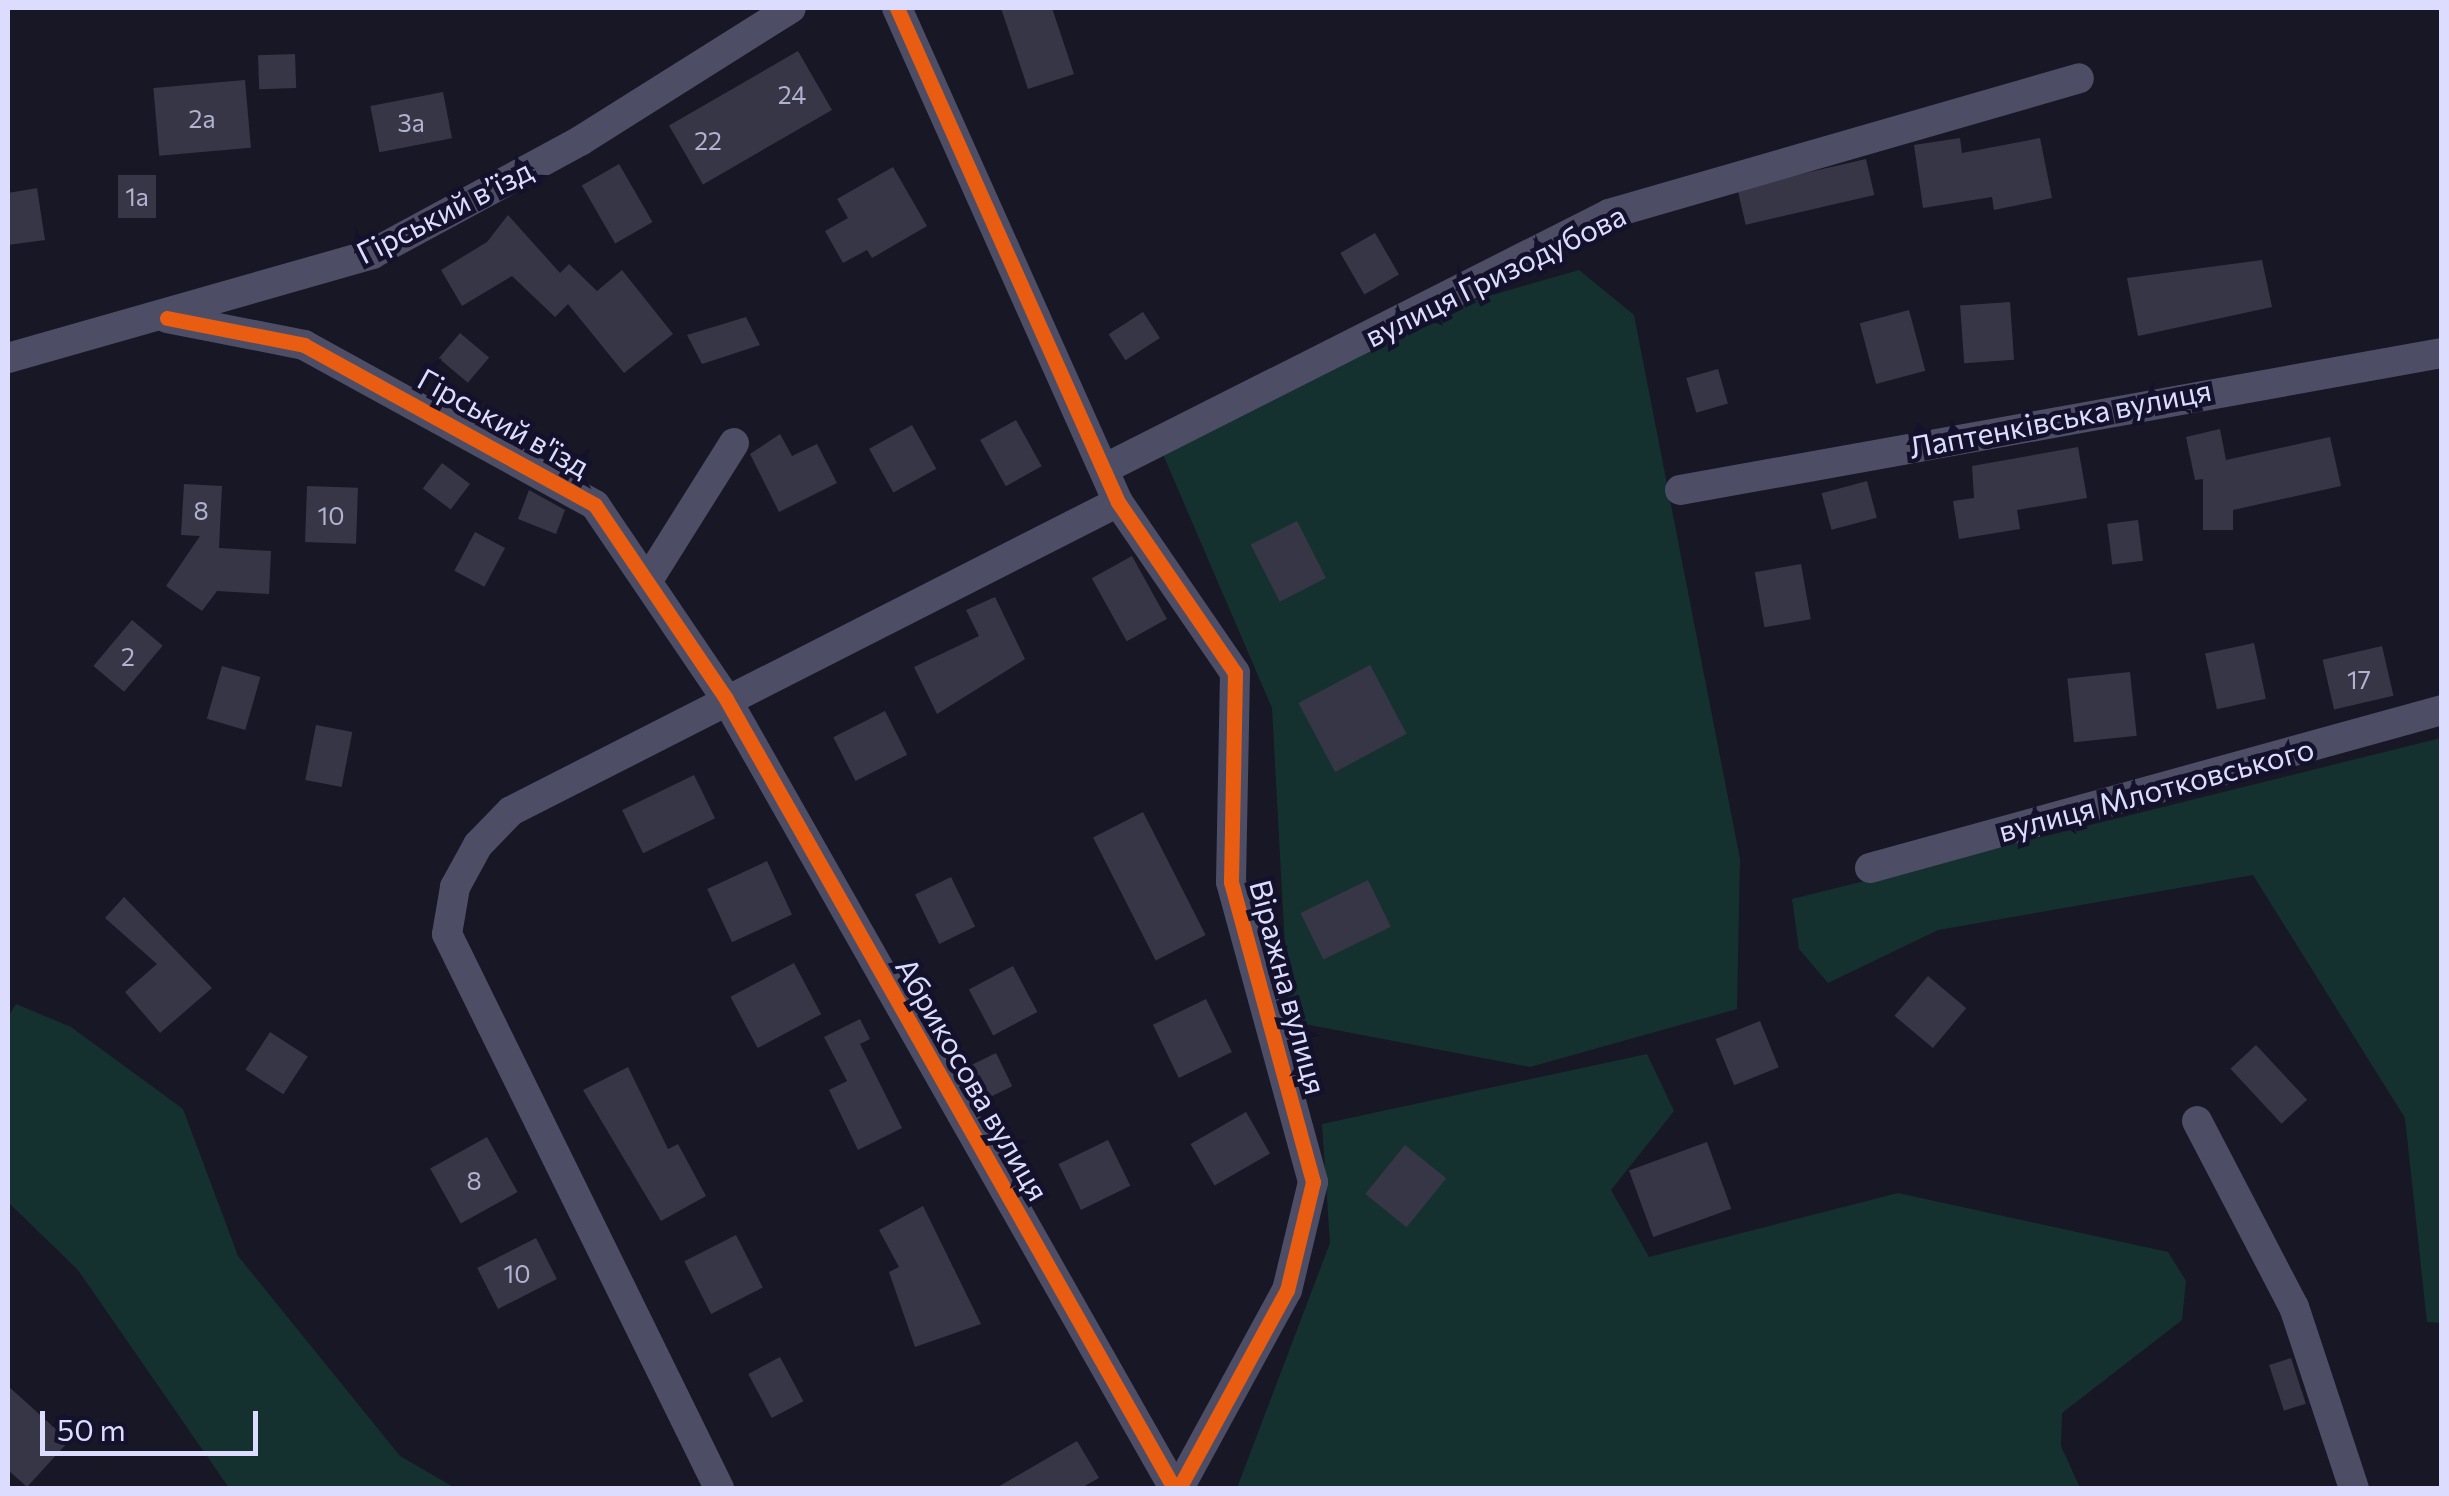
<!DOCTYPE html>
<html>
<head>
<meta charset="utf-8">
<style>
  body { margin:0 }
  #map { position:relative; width:2449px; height:1496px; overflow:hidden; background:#181725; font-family:Commissioner,sans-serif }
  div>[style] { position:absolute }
  .green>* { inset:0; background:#15312f }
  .building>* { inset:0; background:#363646; transform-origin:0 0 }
  .minor>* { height:30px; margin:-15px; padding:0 15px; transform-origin:15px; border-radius:15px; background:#4d4e65 }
  .cycleway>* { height:15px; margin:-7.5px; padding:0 7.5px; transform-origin:7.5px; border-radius:7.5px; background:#e95d12 }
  span { translate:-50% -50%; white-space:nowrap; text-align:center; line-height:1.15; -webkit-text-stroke:9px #13112b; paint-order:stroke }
  .number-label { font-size:25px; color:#b2b2d0 }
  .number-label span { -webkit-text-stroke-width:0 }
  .street-label { font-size:30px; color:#dcdcfe }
  .frame { position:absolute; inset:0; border:10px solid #dcdcfe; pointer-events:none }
  .scale { position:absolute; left:40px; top:1411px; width:218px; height:45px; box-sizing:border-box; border:5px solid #dcdcfe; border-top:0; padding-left:12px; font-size:30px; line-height:35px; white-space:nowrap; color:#dcdcfe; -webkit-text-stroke:8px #13112b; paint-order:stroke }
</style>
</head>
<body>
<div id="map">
  <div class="green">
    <div style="clip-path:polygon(1579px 270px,1634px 315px,1740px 859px,1737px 1009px,1530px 1067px,1289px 1021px,1272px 708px,1162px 452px,1371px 330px)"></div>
    <div style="clip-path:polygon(2441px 738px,2441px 1323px,2427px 1322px,2405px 1118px,2253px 875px,1938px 930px,1828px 983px,1799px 949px,1792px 899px)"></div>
    <div style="clip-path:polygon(16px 1004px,71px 1027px,183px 1109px,238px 1256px,400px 1456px,455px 1488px,229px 1488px,78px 1270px,8px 1202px,8px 1017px)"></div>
    <div style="clip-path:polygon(1647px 1054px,1674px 1111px,1611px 1190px,1649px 1257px,1898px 1193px,2168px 1252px,2186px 1281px,2182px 1320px,2062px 1413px,2061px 1446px,2080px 1488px,1237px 1488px,1330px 1243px,1322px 1124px)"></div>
  </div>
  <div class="building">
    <div style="clip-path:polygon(1001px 8px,1052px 8px,1074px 74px,1028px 89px)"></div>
    <div style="left:798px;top:51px;width:68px;height:149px;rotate:60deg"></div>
    <div style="left:295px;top:54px;width:34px;height:37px;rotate:88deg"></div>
    <div style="left:245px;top:80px;width:68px;height:92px;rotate:85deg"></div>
    <div style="left:443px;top:92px;width:47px;height:74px;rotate:79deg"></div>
    <div style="clip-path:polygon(1960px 138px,1962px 153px,2040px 138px,2052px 198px,1994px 210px,1992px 197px,1923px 208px,1914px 145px)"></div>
    <div style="left:1866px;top:159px;width:37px;height:132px;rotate:77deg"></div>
    <div style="left:619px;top:164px;width:67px;height:43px;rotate:60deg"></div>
    <div style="clip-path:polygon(893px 167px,927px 226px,872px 258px,867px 250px,843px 263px,825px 231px,848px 218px,837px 199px)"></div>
    <div style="left:118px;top:175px;width:38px;height:43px"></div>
    <div style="clip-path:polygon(37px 188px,45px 240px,8px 245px,8px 193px)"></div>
    <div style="clip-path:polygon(508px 215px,560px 273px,569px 264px,597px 291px,622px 270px,673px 334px,624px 373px,568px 304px,555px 317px,512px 276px,462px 306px,441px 270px,487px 242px)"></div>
    <div style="left:1375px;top:233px;width:48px;height:40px;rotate:60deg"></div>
    <div style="clip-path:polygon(2262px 260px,2272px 307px,2138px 336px,2127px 278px)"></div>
    <div style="left:2010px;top:302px;width:58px;height:50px;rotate:86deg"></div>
    <div style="left:1909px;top:310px;width:63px;height:51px;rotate:75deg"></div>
    <div style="left:1143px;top:312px;width:31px;height:41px;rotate:57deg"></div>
    <div style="clip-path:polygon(746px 317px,760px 345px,702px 364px,687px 335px)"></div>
    <div style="left:460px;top:333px;width:38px;height:33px;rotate:40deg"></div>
    <div style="left:1718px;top:369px;width:36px;height:33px;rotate:74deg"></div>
    <div style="left:1016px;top:420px;width:53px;height:41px;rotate:61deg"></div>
    <div style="left:912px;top:425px;width:50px;height:49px;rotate:61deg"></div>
    <div style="clip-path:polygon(2220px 429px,2226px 460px,2330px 437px,2341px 486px,2233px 510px,2233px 530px,2203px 530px,2203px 479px,2195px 480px,2186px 437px)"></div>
    <div style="clip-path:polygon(780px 434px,792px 456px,817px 444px,837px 483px,779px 512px,750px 454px)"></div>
    <div style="clip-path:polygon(2078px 447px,2087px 498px,2017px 510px,2020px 529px,1959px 539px,1953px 501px,1974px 498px,1972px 466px)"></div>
    <div style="left:442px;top:463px;width:35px;height:32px;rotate:37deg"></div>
    <div style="left:1867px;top:481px;width:38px;height:47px;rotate:75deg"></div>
    <div style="clip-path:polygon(184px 484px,222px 486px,219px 548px,271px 551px,269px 594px,217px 591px,202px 611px,166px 586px,200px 536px,181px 535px)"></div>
    <div style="left:307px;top:486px;width:51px;height:56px;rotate:2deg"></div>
    <div style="clip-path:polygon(529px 490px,565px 510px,556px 534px,518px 519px)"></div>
    <div style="left:2138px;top:520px;width:41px;height:31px;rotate:83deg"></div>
    <div style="left:1297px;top:521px;width:64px;height:52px;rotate:63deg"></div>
    <div style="left:475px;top:532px;width:34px;height:44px;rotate:28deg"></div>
    <div style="left:1132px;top:556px;width:72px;height:46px;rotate:61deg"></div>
    <div style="left:1801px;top:564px;width:56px;height:47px;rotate:80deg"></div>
    <div style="clip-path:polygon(995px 597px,1025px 659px,937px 714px,914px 667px,979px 636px,966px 610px)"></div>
    <div style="left:132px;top:620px;width:40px;height:60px;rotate:40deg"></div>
    <div style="left:2254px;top:643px;width:57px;height:50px;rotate:78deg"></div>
    <div style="left:2382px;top:646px;width:51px;height:61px;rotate:77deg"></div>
    <div style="left:1370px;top:665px;width:78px;height:81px;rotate:62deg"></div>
    <div style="left:222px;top:666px;width:40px;height:55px;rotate:16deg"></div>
    <div style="left:2130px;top:672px;width:64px;height:63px;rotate:84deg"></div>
    <div style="left:885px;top:711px;width:49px;height:58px;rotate:63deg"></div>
    <div style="left:316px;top:725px;width:37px;height:56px;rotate:11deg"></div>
    <div style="left:694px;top:775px;width:48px;height:80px;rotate:64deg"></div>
    <div style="left:1143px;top:812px;width:138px;height:56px;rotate:63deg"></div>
    <div style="left:767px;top:861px;width:59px;height:66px;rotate:65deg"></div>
    <div style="left:951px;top:877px;width:55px;height:40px;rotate:64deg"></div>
    <div style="left:1368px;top:880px;width:52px;height:75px;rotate:64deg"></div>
    <div style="clip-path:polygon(124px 897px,212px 988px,160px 1033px,125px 992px,157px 964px,105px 918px)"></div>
    <div style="left:794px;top:963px;width:58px;height:72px;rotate:62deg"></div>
    <div style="left:1013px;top:966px;width:52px;height:50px;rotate:62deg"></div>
    <div style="left:1928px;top:976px;width:50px;height:52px;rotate:40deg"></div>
    <div style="left:1206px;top:999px;width:59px;height:59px;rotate:64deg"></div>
    <div style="clip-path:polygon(860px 1019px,870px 1039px,860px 1044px,902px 1128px,858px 1150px,829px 1090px,847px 1081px,824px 1037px)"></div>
    <div style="left:1760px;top:1021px;width:50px;height:48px;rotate:68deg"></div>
    <div style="left:270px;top:1032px;width:45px;height:45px;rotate:33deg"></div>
    <div style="left:2256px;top:1045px;width:75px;height:35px;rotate:47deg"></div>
    <div style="left:996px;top:1053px;width:37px;height:29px;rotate:64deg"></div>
    <div style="clip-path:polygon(628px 1067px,668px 1149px,678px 1144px,706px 1196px,661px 1221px,583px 1090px)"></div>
    <div style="left:1246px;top:1112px;width:48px;height:64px;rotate:60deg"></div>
    <div style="left:487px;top:1137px;width:63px;height:65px;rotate:61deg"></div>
    <div style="left:1108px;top:1140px;width:51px;height:55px;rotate:64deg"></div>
    <div style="left:1707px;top:1142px;width:71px;height:83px;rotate:70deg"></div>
    <div style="left:1405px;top:1145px;width:53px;height:63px;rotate:39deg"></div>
    <div style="clip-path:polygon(923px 1206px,981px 1324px,915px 1347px,889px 1272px,899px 1267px,879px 1230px)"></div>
    <div style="left:736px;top:1235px;width:59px;height:58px;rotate:63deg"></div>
    <div style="left:536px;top:1238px;width:46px;height:66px;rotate:63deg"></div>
    <div style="left:780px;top:1357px;width:50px;height:36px;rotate:62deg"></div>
    <div style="left:2291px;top:1358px;width:48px;height:23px;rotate:72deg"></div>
    <div style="clip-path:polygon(8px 1386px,69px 1441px,27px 1487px,8px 1470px)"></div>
    <div style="clip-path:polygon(1077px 1441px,1099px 1478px,1081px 1488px,996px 1488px)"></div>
  </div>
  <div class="minor">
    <div style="left:897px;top:8px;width:541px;rotate:65.9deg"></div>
    <div style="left:1118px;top:502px;width:207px;rotate:55.6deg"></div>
    <div style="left:1235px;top:673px;width:209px;rotate:91.1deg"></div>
    <div style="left:1231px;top:882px;width:311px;rotate:74.7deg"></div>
    <div style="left:1313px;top:1182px;width:111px;rotate:103.5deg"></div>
    <div style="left:1287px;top:1290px;width:226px;rotate:118.6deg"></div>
    <div style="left:167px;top:318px;width:140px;rotate:11.1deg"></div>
    <div style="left:304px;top:345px;width:332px;rotate:28.8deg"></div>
    <div style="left:595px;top:505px;width:232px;rotate:55.9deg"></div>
    <div style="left:725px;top:697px;width:910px;rotate:60.42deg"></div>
    <div style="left:8px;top:358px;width:379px;rotate:-15.9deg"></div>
    <div style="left:372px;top:254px;width:237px;rotate:-28.5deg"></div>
    <div style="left:580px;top:141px;width:249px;rotate:-32.2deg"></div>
    <div style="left:1104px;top:469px;width:566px;rotate:-26.79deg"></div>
    <div style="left:1609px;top:214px;width:489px;rotate:-16.1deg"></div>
    <div style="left:1680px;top:490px;width:774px;rotate:-10.19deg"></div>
    <div style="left:650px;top:577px;width:158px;rotate:-57.9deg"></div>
    <div style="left:1870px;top:868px;width:593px;rotate:-15.44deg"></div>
    <div style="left:2197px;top:1121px;width:210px;rotate:62.5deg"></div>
    <div style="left:2294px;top:1307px;width:191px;rotate:71.7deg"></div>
    <div style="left:719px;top:1488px;width:617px;rotate:-116.15deg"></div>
    <div style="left:447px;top:934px;width:48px;rotate:-80.3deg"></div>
    <div style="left:455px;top:887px;width:48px;rotate:-61.3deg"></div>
    <div style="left:478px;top:845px;width:47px;rotate:-45.9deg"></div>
    <div style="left:511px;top:811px;width:681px;rotate:-26.98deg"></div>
  </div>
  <div class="cycleway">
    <div style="left:897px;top:8px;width:541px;rotate:65.9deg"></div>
    <div style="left:1118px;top:502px;width:207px;rotate:55.6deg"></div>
    <div style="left:1235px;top:673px;width:209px;rotate:91.1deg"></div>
    <div style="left:1231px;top:882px;width:311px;rotate:74.7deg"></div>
    <div style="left:1313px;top:1182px;width:111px;rotate:103.5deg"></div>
    <div style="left:1287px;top:1290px;width:226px;rotate:118.6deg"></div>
    <div style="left:167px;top:318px;width:140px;rotate:11.1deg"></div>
    <div style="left:304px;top:345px;width:332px;rotate:28.8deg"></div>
    <div style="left:595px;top:505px;width:232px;rotate:55.9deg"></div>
    <div style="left:725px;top:697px;width:910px;rotate:60.42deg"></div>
  </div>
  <div class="number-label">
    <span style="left:792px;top:94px">24</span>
    <span style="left:202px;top:118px">2а</span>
    <span style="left:411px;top:122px">3а</span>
    <span style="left:708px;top:140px">22</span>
    <span style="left:137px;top:196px">1а</span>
    <span style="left:201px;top:510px">8</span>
    <span style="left:331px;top:515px">10</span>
    <span style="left:128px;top:656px">2</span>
    <span style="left:2359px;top:679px">17</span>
    <span style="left:474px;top:1180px">8</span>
    <span style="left:517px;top:1273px">10</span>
  </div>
  <div class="street-label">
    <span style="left:444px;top:211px;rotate:-27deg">Гірський в’їзд</span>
    <span style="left:1495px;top:275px;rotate:-26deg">вулиця Гризодубова</span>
    <span style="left:2060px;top:418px;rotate:-11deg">Лаптенківська вулиця</span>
    <span style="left:504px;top:422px;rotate:29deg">Гірський в'їзд</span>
    <span style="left:2156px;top:789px;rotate:-15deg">вулиця Млотковського</span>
    <span style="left:1289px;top:987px;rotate:75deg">Віражна вулиця</span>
    <span style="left:973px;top:1079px;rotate:60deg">Абрикосова вулиця</span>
  </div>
  <div class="frame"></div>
  <div class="scale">50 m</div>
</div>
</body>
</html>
